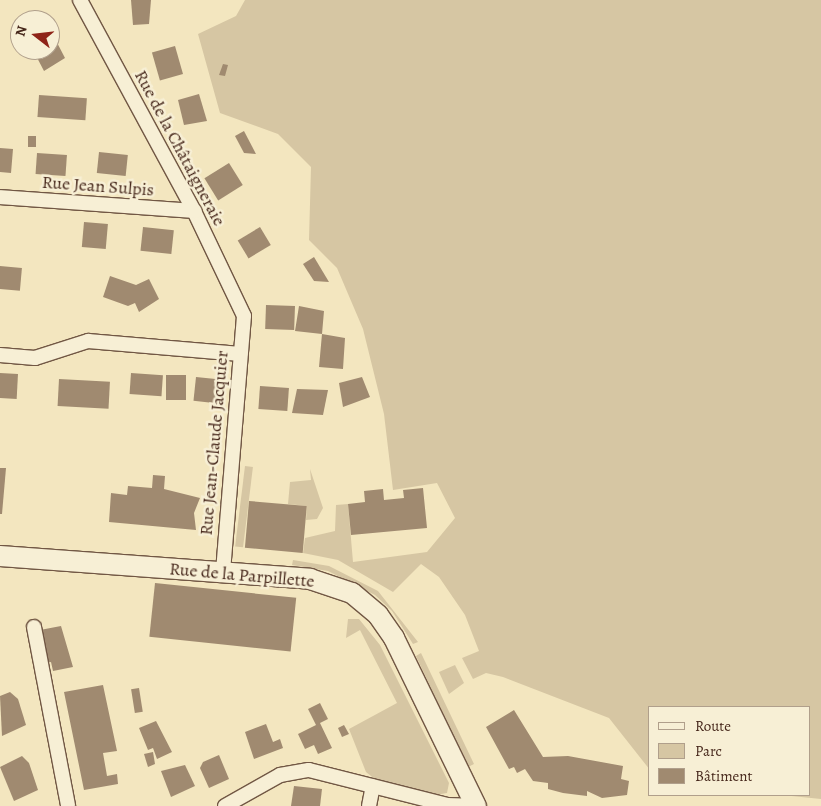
<!DOCTYPE html>
<html>
<head>
<meta charset="utf-8">
<style>
  body { margin:0 }
  #map { position:relative; width:821px; height:806px; overflow:hidden; background:#f3e6bf; font-family:Alegreya,serif }
  div>[style] { position:absolute }
  .green>* { inset:0; background:#d6c6a3; transform-origin:0 0 }
  .building>* { inset:0; background:#a08a70; transform-origin:0 0 }
  .roads { filter:drop-shadow(1px 0 #715744) drop-shadow(-1px 0 #715744) drop-shadow(0 1px #715744) drop-shadow(0 -1px #715744) }
  .street>* { height:14px; margin:-7px; padding:0 7px; transform-origin:7px; border-radius:7px; background:#f7efd5 }
  .secondary>* { height:20px; margin:-10px; padding:0 10px; transform-origin:10px; border-radius:10px; background:#f7efd5 }
  span { translate:-50% -50%; white-space:nowrap; text-align:center; line-height:1.15; -webkit-text-stroke:5px #f7efd5; paint-order:stroke }
  .street-label { font-size:18px; color:#46271b }
  .legend { position:absolute; left:648px; top:706px; width:162px; height:90px; box-sizing:border-box; background:#f7efd5; border:1px solid #b09f8b; margin:0; padding:6px 9px; list-style:none; font-size:15px; color:#46271b }
  .legend li { display:flex; align-items:center; gap:10px; height:25px }
  .legend b { width:25px; border:1px solid #b09f8b }
  .north { position:absolute; left:10px; top:10px; width:50px; height:50px; box-sizing:border-box; background:#f7efd5; border:1px solid #b09f8b; border-radius:50%; rotate:286deg; font-size:14px; font-weight:700; line-height:20px; text-align:center; color:#46271b }
  .north::after { content:''; display:block; margin:auto; width:18px; height:22px; background:#8f2418; clip-path:polygon(50% 0,100% 100%,50% 72%,0 100%) }
</style>
</head>
<body>
<div id="map">
  <div class="green">
    <div style="clip-path:polygon(245px 0,821px 0,821px 799px,782px 795px,810px 795px,810px 707px,650px 707px,650px 770px,609px 718px,503px 677px,486px 673px,473px 679px,462px 658px,479px 651px,465px 615px,439px 577px,421px 564px,393px 592px,338px 560px,303px 553px,305px 538px,335px 531px,336px 505px,348px 504px,353px 562px,427px 552px,455px 518px,437px 483px,393px 490px,384px 414px,363px 329px,337px 268px,309px 240px,311px 167px,278px 134px,220px 113px,198px 34px,236px 16px)"></div>
    <div style="left:245px;top:466px;width:8px;height:81px;rotate:7deg"></div>
    <div style="clip-path:polygon(310px 469px,323px 508px,317px 519px,306px 520px,307px 506px,288px 504px,290px 482px,311px 480px)"></div>
    <div style="clip-path:polygon(293px 560px,329px 566px,378px 591px,418px 642px,413px 644px,392px 611px,375px 595px,328px 571px,292px 565px)"></div>
    <div style="clip-path:polygon(348px 619px,359px 619px,380px 645px,449px 783px,447px 793px,435px 795px,376px 780px,366px 772px,349px 729px,397px 703px,360px 630px,346px 638px)"></div>
    <div style="clip-path:polygon(421px 653px,474px 764px,468px 767px,416px 656px)"></div>
    <div style="clip-path:polygon(455px 665px,464px 683px,449px 694px,439px 672px)"></div>
  </div>
  <div class="building">
    <div style="clip-path:polygon(131px 0,151px 0,149px 24px,133px 25px)"></div>
    <div style="clip-path:polygon(52px 33px,65px 58px,44px 71px,33px 50px,50px 50px)"></div>
    <div style="left:175px;top:46px;width:29px;height:24px;rotate:74deg"></div>
    <div style="clip-path:polygon(223px 64px,228px 65px,225px 76px,219px 75px)"></div>
    <div style="clip-path:polygon(199px 94px,207px 121px,184px 125px,178px 100px)"></div>
    <div style="left:39px;top:95px;width:48px;height:22px;rotate:4deg"></div>
    <div style="clip-path:polygon(244px 131px,256px 154px,244px 153px,235px 136px)"></div>
    <div style="left:28px;top:136px;width:8px;height:11px"></div>
    <div style="clip-path:polygon(0 148px,13px 149px,11px 173px,0 172px)"></div>
    <div style="left:99px;top:152px;width:29px;height:21px;rotate:6deg"></div>
    <div style="left:37px;top:153px;width:30px;height:21px;rotate:4deg"></div>
    <div style="left:229px;top:163px;width:26px;height:29px;rotate:58deg"></div>
    <div style="left:84px;top:222px;width:24px;height:25px;rotate:5deg"></div>
    <div style="left:143px;top:227px;width:31px;height:24px;rotate:6deg"></div>
    <div style="left:260px;top:227px;width:21px;height:26px;rotate:59deg"></div>
    <div style="clip-path:polygon(314px 257px,329px 282px,314px 281px,303px 264px)"></div>
    <div style="left:0;top:266px;width:22px;height:23px;rotate:5deg"></div>
    <div style="clip-path:polygon(110px 276px,136px 285px,149px 279px,159px 299px,139px 312px,135px 303px,128px 306px,103px 297px)"></div>
    <div style="left:266px;top:305px;width:29px;height:24px;rotate:2deg"></div>
    <div style="clip-path:polygon(299px 306px,324px 311px,322px 334px,345px 338px,343px 369px,319px 367px,322px 334px,295px 331px)"></div>
    <div style="left:0;top:373px;width:18px;height:25px;rotate:3deg"></div>
    <div style="left:131px;top:373px;width:32px;height:21px;rotate:4deg"></div>
    <div style="left:166px;top:375px;width:20px;height:25px"></div>
    <div style="left:196px;top:377px;width:27px;height:24px;rotate:6deg"></div>
    <div style="clip-path:polygon(362px 377px,370px 397px,343px 407px,339px 383px)"></div>
    <div style="left:59px;top:379px;width:51px;height:27px;rotate:3deg"></div>
    <div style="left:260px;top:386px;width:29px;height:23px;rotate:4deg"></div>
    <div style="clip-path:polygon(297px 389px,328px 390px,323px 415px,292px 413px)"></div>
    <div style="clip-path:polygon(0 468px,6px 468px,2px 514px,0 514px)"></div>
    <div style="clip-path:polygon(153px 475px,165px 476px,164px 489px,200px 498px,194px 513px,196px 530px,109px 522px,111px 493px,127px 495px,128px 486px,152px 488px)"></div>
    <div style="clip-path:polygon(423px 488px,427px 528px,351px 535px,348px 504px,365px 502px,364px 491px,383px 489px,384px 500px,404px 498px,403px 490px)"></div>
    <div style="left:249px;top:501px;width:58px;height:47px;rotate:5deg"></div>
    <div style="left:155px;top:583px;width:142px;height:54px;rotate:6deg"></div>
    <div style="clip-path:polygon(61px 626px,73px 667px,53px 671px,51px 662px,46px 663px,40px 630px)"></div>
    <div style="clip-path:polygon(103px 685px,117px 751px,103px 753px,107px 776px,117px 774px,118px 784px,84px 790px,64px 692px)"></div>
    <div style="left:139px;top:688px;width:24px;height:8px;rotate:81deg"></div>
    <div style="clip-path:polygon(10px 692px,18px 699px,26px 725px,2px 736px,0 696px)"></div>
    <div style="clip-path:polygon(320px 703px,328px 719px,320px 723px,332px 748px,318px 754px,314px 745px,305px 749px,298px 734px,316px 725px,308px 709px)"></div>
    <div style="clip-path:polygon(514px 710px,543px 757px,568px 756px,623px 766px,621px 779px,629px 781px,627px 795px,602px 798px,587px 791px,587px 796px,563px 793px,548px 789px,548px 783px,533px 781px,525px 769px,517px 773px,514px 767px,509px 769px,486px 727px)"></div>
    <div style="clip-path:polygon(156px 721px,172px 752px,157px 759px,153px 748px,148px 750px,139px 728px)"></div>
    <div style="clip-path:polygon(266px 724px,273px 742px,280px 739px,283px 748px,254px 759px,245px 732px)"></div>
    <div style="clip-path:polygon(344px 725px,349px 734px,342px 737px,338px 728px)"></div>
    <div style="clip-path:polygon(153px 752px,155px 764px,148px 767px,144px 754px)"></div>
    <div style="clip-path:polygon(219px 755px,229px 779px,209px 788px,200px 768px,203px 762px)"></div>
    <div style="clip-path:polygon(22px 756px,29px 763px,38px 790px,14px 801px,0 767px)"></div>
    <div style="clip-path:polygon(185px 765px,195px 786px,171px 797px,161px 771px)"></div>
    <div style="clip-path:polygon(294px 786px,322px 789px,320px 806px,291px 806px)"></div>
  </div>
  <div class="roads">
    <div class="street">
      <div style="left:80px;top:0;width:240px;rotate:61.6deg"></div>
      <div style="left:194px;top:211px;width:116px;rotate:64.5deg"></div>
      <div style="left:244px;top:316px;width:258px;rotate:94.7deg"></div>
      <div style="left:0;top:197px;width:195px;rotate:4.1deg"></div>
      <div style="left:0;top:355px;width:35px;rotate:5deg"></div>
      <div style="left:35px;top:358px;width:56px;rotate:-17.8deg"></div>
      <div style="left:88px;top:341px;width:153px;rotate:4.9deg"></div>
      <div style="left:34px;top:627px;width:182px;rotate:79.2deg"></div>
      <div style="left:225px;top:806px;width:63px;rotate:-29.4deg"></div>
      <div style="left:280px;top:775px;width:29px;rotate:-10deg"></div>
      <div style="left:309px;top:770px;width:142px;rotate:14.2deg"></div>
      <div style="left:447px;top:805px;width:23px;rotate:2deg"></div>
      <div style="left:369px;top:806px;width:20px;rotate:-79deg"></div>
    </div>
    <div class="secondary">
      <div style="left:0;top:556px;width:311px;rotate:4.2deg"></div>
      <div style="left:310px;top:579px;width:44px;rotate:18.4deg"></div>
      <div style="left:352px;top:593px;width:34px;rotate:40deg"></div>
      <div style="left:378px;top:615px;width:28px;rotate:55deg"></div>
      <div style="left:394px;top:638px;width:187px;rotate:64deg"></div>
    </div>
  </div>
  <div class="street-label">
    <span style="left:180px;top:148px;rotate:62deg">Rue de la Châtaigneraie</span>
    <span style="left:98px;top:186px;rotate:4deg">Rue Jean Sulpis</span>
    <span style="left:214px;top:443px;rotate:-85deg">Rue Jean-Claude Jacquier</span>
    <span style="left:242px;top:575px;rotate:5deg">Rue de la Parpillette</span>
  </div>
  <ul class="legend">
  <li><b style="height:6px;background:#f7efd5"></b>Route</li>
  <li><b style="height:14px;background:#d6c6a3"></b>Parc</li>
  <li><b style="height:14px;background:#a08a70"></b>Bâtiment</li>
  </ul>
  <div class="north">N</div>
</div>
</body>
</html>
